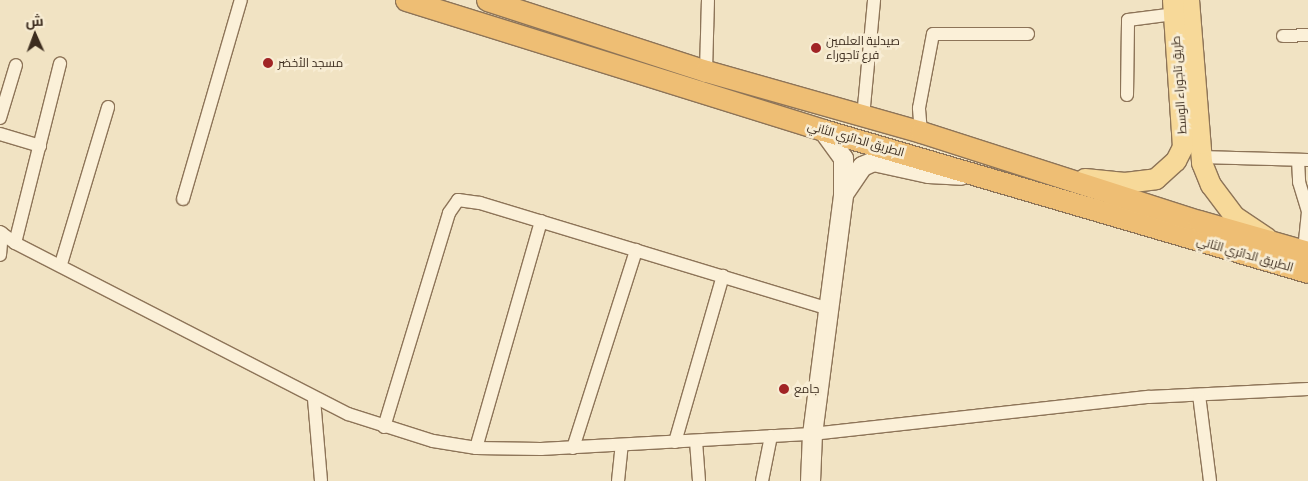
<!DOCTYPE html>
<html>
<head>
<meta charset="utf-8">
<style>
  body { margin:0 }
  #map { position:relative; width:1308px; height:481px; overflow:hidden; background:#f1e3c3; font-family:Literata,Cairo,serif }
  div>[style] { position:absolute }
  .roads { filter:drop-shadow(1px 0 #8d7458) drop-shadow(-1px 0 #8d7458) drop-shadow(0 1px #8d7458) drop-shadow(0 -1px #8d7458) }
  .minor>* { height:12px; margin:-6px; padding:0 6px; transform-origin:6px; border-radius:6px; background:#fbf0d8 }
  .secondary>* { height:19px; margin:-9.5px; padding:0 9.5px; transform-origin:9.5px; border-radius:9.5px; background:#fbf0d8 }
  .primary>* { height:20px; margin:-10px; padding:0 10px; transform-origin:10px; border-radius:10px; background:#f7d999 }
  .trunk>* { height:21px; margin:-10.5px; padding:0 10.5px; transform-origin:10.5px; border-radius:10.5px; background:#eebe74 }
  .dots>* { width:14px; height:14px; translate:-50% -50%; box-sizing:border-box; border:2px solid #f8edd4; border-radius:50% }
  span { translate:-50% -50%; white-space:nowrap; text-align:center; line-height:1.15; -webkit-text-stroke:5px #f8edd4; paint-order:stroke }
  .poi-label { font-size:12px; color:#3c2c1e }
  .left { translate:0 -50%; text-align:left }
  .street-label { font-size:12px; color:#3c2c1e }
  .north { position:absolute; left:10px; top:10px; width:50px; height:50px; -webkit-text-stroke:4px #f8edd4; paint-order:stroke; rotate:358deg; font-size:14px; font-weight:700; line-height:20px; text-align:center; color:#3c2c1e }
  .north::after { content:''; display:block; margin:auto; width:18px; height:22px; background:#3c2c1e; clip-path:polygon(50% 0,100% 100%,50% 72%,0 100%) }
</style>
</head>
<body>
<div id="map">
  <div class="roads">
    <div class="minor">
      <div style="left:1283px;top:36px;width:25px;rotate:-2deg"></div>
      <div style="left:706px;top:71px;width:71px;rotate:-88.4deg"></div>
      <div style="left:1127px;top:95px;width:75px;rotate:-89.2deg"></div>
      <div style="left:1128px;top:20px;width:46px;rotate:-7.4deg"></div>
      <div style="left:863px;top:117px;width:118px;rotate:-84.6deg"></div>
      <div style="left:0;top:118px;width:55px;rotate:-73.2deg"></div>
      <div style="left:921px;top:132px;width:24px;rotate:-95deg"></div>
      <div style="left:919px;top:108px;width:75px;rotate:-79.3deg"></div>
      <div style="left:933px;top:34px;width:95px"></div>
      <div style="left:0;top:134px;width:42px;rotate:16.7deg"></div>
      <div style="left:1200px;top:157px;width:108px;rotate:1.6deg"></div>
      <div style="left:1298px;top:160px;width:22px;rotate:87deg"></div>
      <div style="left:1299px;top:182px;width:31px;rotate:73deg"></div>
      <div style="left:1308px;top:212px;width:39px;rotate:96deg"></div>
      <div style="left:183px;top:199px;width:207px;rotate:-73.8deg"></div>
      <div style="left:0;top:232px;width:19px;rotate:36deg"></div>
      <div style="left:15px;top:243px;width:374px;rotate:27.2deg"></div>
      <div style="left:348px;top:414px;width:89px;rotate:17.6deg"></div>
      <div style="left:433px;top:441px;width:44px;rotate:9.2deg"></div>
      <div style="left:476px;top:448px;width:65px;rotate:0.9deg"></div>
      <div style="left:541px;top:449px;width:271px;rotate:-3.2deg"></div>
      <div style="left:812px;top:434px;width:339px;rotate:-6.3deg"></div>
      <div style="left:1149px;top:397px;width:159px;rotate:-2.9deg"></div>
      <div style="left:15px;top:243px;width:185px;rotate:-75.9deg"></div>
      <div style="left:0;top:255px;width:22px;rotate:-85deg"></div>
      <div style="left:61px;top:264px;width:164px;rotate:-73.3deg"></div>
      <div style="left:1199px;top:395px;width:87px;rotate:82.7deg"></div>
      <div style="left:314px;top:399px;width:82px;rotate:85.1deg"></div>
      <div style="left:384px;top:427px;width:224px;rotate:-73.1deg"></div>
      <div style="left:449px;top:213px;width:16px;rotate:-55deg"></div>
      <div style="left:458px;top:200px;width:22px;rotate:8deg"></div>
      <div style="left:480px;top:203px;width:365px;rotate:16.9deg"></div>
      <div style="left:696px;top:441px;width:40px;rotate:85.7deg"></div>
      <div style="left:675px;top:442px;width:173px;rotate:-73.9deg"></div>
      <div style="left:476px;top:448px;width:236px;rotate:-74deg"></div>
      <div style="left:573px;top:448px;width:208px;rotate:-72.3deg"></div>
      <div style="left:618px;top:481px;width:36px;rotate:-84deg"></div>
      <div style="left:762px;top:481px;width:46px;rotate:-78.7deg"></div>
    </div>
    <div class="secondary">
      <div style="left:843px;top:194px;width:34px;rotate:-56deg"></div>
      <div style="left:862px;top:166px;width:12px;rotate:-24deg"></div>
      <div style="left:873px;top:161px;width:56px;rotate:12.3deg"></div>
      <div style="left:928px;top:173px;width:33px;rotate:3deg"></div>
      <div style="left:810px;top:481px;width:47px;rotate:-87.6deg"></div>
      <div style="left:812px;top:434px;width:242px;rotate:-82.6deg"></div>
      <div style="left:843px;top:194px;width:36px;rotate:-90deg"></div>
      <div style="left:843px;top:158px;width:34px;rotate:-126deg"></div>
    </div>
    <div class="primary">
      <div style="left:1189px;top:0;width:164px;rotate:85.4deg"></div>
      <div style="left:1202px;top:163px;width:24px;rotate:68deg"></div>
      <div style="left:1211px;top:185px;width:39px;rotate:53deg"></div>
      <div style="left:1234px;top:216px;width:40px;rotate:34deg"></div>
      <div style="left:1085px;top:179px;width:40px;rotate:5.7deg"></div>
      <div style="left:1125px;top:183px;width:31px;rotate:-7deg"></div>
      <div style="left:1156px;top:179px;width:27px;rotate:-42deg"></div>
      <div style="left:1176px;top:161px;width:16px;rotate:-63deg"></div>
      <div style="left:1183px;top:147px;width:147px;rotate:-93.9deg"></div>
    </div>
    <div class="trunk">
      <div style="left:406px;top:0;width:437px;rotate:17.3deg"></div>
      <div style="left:823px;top:130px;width:505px;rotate:16.32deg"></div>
      <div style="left:487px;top:0;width:230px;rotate:18deg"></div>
      <div style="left:706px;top:71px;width:223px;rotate:15.8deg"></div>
      <div style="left:921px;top:132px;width:292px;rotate:17.8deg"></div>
      <div style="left:1199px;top:221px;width:113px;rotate:15.9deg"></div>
    </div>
  </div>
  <div class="dots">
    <div style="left:816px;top:48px;background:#a12425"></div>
    <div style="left:268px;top:63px;background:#a12425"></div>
    <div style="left:784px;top:389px;background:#a12425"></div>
  </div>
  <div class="poi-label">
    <span class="left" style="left:826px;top:48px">صيدلية العلمين<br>فرع تاجوراء</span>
    <span class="left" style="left:278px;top:63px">مسجد الأخضر</span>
    <span class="left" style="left:794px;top:389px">جامع</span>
  </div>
  <div class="street-label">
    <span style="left:1179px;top:85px;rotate:-94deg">طريق تاجوراء الوسط</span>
    <span style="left:856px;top:139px;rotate:16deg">الطريق الدائري الثاني</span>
    <span style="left:1245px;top:254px;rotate:16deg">الطريق الدائري الثاني</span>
  </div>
  <div class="north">ش</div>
</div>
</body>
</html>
